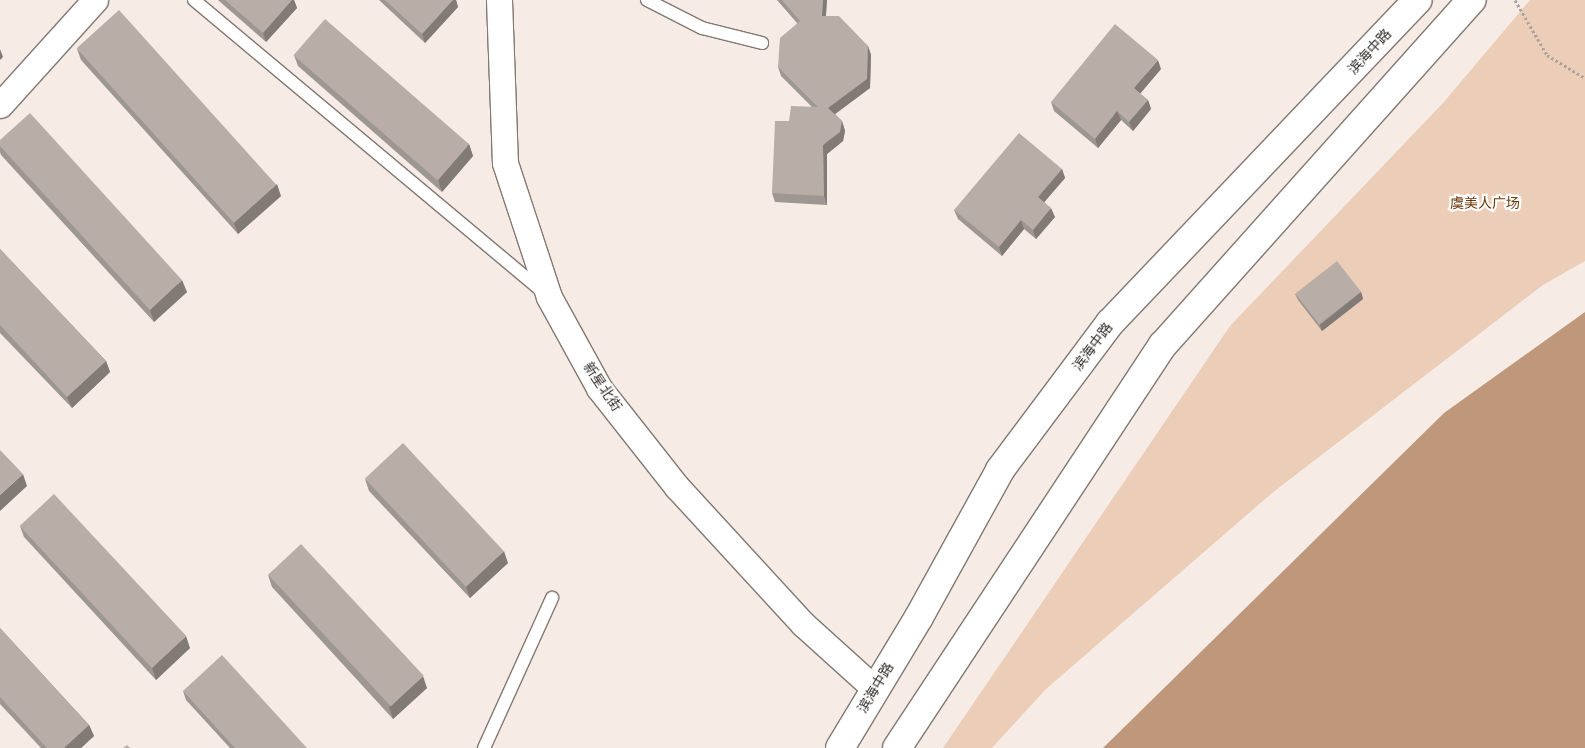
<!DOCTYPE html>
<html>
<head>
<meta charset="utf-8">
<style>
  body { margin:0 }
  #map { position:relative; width:1585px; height:748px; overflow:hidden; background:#f6ece5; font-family:Signika,"Noto Sans SC",sans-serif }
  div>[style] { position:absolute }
  .green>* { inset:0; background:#eccdb7 }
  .water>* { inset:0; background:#bf987c }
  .path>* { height:3px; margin-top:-1.5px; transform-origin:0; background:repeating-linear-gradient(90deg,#aaa39e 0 2.5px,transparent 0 5px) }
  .roads { filter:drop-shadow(1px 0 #827973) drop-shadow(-1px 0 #827973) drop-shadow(0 1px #827973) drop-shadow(0 -1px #827973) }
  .service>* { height:12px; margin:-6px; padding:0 6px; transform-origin:6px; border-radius:6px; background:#fff }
  .minor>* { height:25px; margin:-12.5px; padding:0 12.5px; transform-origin:12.5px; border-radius:12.5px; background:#fff }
  .primary>* { height:28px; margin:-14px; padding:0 14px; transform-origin:14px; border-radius:14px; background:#fff }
  .wall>* { inset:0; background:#9e9690 }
  .shaded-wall>* { inset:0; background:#817a75 }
  .building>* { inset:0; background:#b8aea7; transform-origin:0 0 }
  span { translate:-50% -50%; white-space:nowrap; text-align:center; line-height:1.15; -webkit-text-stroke:4.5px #fff; paint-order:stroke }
  .street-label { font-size:14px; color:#332f2d }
  .park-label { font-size:14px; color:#6b3808 }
</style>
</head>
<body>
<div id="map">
  <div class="green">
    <div style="clip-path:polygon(1530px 0,1585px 0,1585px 261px,1543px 285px,1272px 493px,1046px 689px,992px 748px,943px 748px,1230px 326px,1443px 103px)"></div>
  </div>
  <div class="water">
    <div style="clip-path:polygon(1585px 312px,1585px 748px,1103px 748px,1444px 413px)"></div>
  </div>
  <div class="path">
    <div style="left:1515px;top:0;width:64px;rotate:59.8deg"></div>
    <div style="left:1547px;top:55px;width:44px;rotate:31.2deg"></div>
  </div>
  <div class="roads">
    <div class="service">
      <div style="left:194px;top:0;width:455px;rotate:39.9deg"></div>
      <div style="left:647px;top:0;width:62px;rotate:27deg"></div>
      <div style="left:702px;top:28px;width:62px;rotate:14deg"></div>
      <div style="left:484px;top:748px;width:165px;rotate:-65.6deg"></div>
    </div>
    <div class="minor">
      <div style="left:499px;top:0;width:163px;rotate:87.9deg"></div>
      <div style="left:505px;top:163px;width:141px;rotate:71.8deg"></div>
      <div style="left:549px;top:297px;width:104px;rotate:61.2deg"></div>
      <div style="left:599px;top:388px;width:126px;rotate:51.8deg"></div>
      <div style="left:677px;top:487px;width:186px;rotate:47.4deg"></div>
      <div style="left:803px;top:624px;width:97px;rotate:42.1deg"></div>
      <div style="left:0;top:105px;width:142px;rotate:-47.9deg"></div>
    </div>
    <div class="primary">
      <div style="left:840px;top:748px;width:153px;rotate:-58.9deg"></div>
      <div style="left:919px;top:617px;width:168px;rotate:-61.1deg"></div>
      <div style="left:1000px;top:470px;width:184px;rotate:-53.2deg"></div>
      <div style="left:1110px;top:323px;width:446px;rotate:-46.4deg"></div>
      <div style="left:897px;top:748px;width:483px;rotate:-56.6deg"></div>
      <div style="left:1163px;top:345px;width:463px;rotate:-48.2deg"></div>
    </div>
  </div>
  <div class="wall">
    <div style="clip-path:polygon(218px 0,294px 0,297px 8px,266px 42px)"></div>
    <div style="clip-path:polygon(379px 0,456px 0,458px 7px,425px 43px)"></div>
    <div style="clip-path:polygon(777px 0,827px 0,826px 16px,868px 46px,871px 55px,870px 88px,835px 114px,842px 121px,845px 131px,843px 141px,827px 154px,827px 205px,775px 202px,772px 193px,789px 121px,812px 107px,781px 76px,778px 67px,797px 23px)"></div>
    <div style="clip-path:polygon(77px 49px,281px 196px,238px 234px,81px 60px)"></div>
    <div style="clip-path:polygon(294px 55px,469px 144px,473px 156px,442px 192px,298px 66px)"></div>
    <div style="clip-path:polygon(1161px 69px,1140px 94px,1148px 100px,1151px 109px,1133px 131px,1121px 120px,1098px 148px,1054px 111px,1051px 102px)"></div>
    <div style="clip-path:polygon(0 140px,187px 292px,154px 322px,1px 155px,0 152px)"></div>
    <div style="clip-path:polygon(1062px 169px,1065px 178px,1044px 202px,1055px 217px,1036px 239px,1024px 229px,1002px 256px,958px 219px,954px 210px)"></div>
    <div style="clip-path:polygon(0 249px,106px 361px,110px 372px,72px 408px,0 333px)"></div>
    <div style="clip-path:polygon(1361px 292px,1363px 299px,1322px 331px,1298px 300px,1295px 294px)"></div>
    <div style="clip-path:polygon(365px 479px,508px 563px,470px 598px,369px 491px)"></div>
    <div style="clip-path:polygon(20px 526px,190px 648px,156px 680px,24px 537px)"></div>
    <div style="clip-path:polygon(268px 575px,427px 688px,393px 719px,272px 587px)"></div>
    <div style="clip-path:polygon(0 628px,89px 725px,94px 736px,81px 748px,41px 748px,0 704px)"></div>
    <div style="clip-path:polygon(183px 691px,307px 748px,230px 748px,186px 700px)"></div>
  </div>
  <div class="shaded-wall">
    <div style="clip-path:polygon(292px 0,294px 0,297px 8px,266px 42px,263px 33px)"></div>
    <div style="clip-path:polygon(453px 0,456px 0,458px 7px,425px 43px,422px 34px)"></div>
    <div style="clip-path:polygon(823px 0,827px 0,825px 25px,822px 16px)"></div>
    <div style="clip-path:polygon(868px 46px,871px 55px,870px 88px,831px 117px,828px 108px)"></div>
    <div style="clip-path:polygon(0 49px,3px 57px,0 60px)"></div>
    <div style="clip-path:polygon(1158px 60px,1161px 69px,1137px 97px,1134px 88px)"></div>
    <div style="clip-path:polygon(1148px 100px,1151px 109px,1133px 131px,1129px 122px)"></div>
    <div style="clip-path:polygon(1117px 111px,1121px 120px,1098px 148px,1095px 139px)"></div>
    <div style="clip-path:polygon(842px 121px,845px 131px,843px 141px,827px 154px,827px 205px,824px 196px,823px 145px)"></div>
    <div style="clip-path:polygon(469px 144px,473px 156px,442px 192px,438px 180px)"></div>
    <div style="clip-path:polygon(1062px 169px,1065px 178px,1041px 206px,1038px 197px)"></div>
    <div style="clip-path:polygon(277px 184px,281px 196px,238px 234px,234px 223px)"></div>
    <div style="clip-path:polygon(1051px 208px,1055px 217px,1036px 239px,1033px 230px)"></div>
    <div style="clip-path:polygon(1021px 220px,1024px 229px,1002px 256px,999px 247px)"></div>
    <div style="clip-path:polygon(182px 280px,187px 292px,154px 322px,150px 310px)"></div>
    <div style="clip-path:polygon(1361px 292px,1363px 299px,1322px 331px,1320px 325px)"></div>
    <div style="clip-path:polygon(106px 361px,110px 372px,72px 408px,67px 397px)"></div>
    <div style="clip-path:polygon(23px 474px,27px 486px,0 511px,0 495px)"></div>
    <div style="clip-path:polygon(504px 551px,508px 563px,470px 598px,466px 587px)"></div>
    <div style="clip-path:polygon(186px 636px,190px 648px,156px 680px,152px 668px)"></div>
    <div style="clip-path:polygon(423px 676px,427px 688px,393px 719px,389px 707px)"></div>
    <div style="clip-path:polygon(89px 725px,94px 736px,81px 748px,64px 748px)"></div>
  </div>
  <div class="building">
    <div style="clip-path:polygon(225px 0,292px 0,263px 33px)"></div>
    <div style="clip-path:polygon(385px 0,453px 0,422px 34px)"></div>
    <div style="clip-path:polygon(782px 0,823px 0,822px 16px,839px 16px,868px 46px,867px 79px,828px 108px,842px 121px,840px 132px,823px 145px,824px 196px,772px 193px,775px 121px,789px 121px,791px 106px,818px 107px,778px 67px,780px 38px,800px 21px)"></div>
    <div style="left:119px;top:10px;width:235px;height:57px;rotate:48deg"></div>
    <div style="left:325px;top:19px;width:191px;height:48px;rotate:41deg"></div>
    <div style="clip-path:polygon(1115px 24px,1158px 60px,1134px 88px,1148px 100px,1129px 122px,1117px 111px,1095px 139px,1051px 102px)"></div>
    <div style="clip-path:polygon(30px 113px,182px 280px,150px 310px,0 146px,0 140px)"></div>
    <div style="clip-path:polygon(1019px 133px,1062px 169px,1038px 197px,1051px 208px,1033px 230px,1021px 220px,999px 247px,954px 210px)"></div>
    <div style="clip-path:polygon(0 249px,106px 361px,67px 397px,0 325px)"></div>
    <div style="left:1337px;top:261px;width:39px;height:53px;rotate:52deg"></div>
    <div style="left:403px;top:443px;width:148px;height:52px;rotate:47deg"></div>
    <div style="clip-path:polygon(0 450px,23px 474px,0 495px)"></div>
    <div style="left:54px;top:494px;width:194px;height:47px;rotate:47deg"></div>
    <div style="left:301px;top:544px;width:180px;height:45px;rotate:47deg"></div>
    <div style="clip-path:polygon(0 628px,89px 725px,64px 748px,47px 748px,0 697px)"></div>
    <div style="clip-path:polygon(222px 655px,307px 748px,235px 748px,183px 691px)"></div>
    <div style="clip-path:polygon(127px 745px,130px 748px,123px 748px)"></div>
  </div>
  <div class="street-label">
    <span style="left:1370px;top:52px;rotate:-47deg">滨海中路</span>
    <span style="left:1093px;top:347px;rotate:-53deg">滨海中路</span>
    <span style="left:602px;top:387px;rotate:56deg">新星北街</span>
    <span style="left:876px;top:688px;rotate:-59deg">滨海中路</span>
  </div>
  <div class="park-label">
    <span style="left:1485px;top:204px">虞美人广场</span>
  </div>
</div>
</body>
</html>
